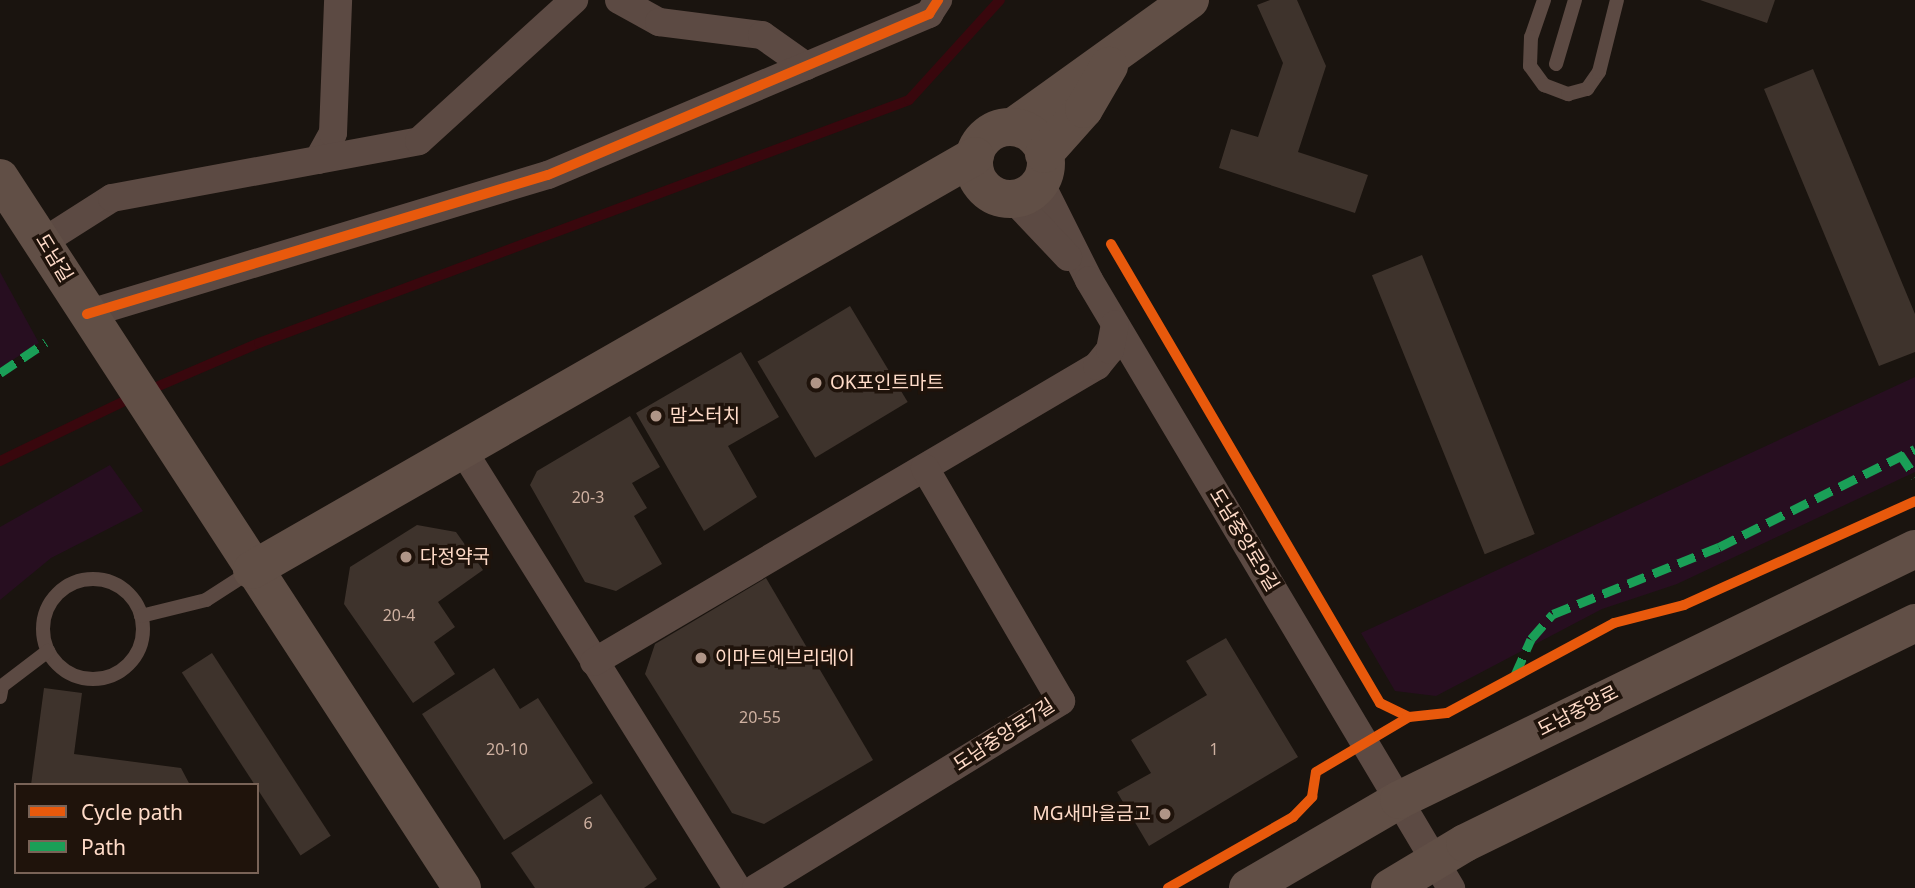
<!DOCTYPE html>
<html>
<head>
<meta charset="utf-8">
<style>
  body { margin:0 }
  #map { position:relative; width:1915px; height:888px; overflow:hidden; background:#1a140f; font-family:"Noto Sans","Noto Sans KR",sans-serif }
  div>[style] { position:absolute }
  .green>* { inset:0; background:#270e20 }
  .stream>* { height:10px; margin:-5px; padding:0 5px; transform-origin:5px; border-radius:5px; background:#39070d }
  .building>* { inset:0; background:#3e332c; transform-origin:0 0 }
  .lane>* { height:14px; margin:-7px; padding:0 7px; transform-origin:7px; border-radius:7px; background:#5c4a43 }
  .lane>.ring { margin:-7px; padding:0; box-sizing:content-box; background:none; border:14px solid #5c4a43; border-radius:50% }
  .street>* { height:28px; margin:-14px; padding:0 14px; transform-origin:14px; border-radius:14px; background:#5c4a43 }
  .secondary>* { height:38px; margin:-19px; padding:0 19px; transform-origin:19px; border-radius:19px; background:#614f46 }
  .secondary>.ring { margin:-19px; padding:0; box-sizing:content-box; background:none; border:38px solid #614f46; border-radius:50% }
  .quiet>* { height:9px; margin-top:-4.5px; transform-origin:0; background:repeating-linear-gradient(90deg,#1a9f57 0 18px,transparent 0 27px) }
  .cycleway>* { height:10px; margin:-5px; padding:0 5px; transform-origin:5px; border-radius:5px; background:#e8590c }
  .dots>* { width:19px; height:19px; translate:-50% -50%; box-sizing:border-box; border:4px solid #1f130b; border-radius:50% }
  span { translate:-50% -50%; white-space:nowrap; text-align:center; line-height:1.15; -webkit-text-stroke:7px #1f130b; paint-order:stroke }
  .number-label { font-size:16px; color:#cfb1a1 }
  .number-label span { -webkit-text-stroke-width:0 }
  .street-label { font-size:19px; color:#ffdbc8 }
  .poi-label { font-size:19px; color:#ffdbc8 }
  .left { translate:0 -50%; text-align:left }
  .right { translate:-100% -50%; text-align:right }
  .legend { position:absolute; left:14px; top:783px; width:245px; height:91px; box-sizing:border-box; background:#1f130b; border:2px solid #796357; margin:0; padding:9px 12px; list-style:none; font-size:21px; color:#ffdbc8 }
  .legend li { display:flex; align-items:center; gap:14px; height:35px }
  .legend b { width:35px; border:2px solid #796357 }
</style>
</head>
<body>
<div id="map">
  <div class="green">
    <div style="clip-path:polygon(0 272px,39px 343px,0 368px)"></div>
    <div style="clip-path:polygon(1915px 377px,1915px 472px,1677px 584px,1602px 609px,1436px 696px,1395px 691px,1361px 633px)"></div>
    <div style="clip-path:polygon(110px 465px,143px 511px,51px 558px,0 600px,0 527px)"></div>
  </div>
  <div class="stream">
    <div style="left:147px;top:391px;width:122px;rotate:-23.2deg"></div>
    <div style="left:259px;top:343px;width:694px;rotate:-20.5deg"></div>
    <div style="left:909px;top:100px;width:135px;rotate:-47.7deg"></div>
    <div style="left:0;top:461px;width:148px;rotate:-25.7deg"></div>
  </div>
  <div class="building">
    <div style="clip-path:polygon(1270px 0,1297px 0,1326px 66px,1298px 152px,1368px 175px,1355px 213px,1219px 168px,1231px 129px,1258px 137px,1283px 63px,1257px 5px)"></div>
    <div style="clip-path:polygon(1700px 0,1775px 0,1767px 23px)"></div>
    <div style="clip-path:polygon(1813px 69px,1915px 314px,1915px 352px,1879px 366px,1764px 89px)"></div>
    <div style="left:1422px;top:255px;width:301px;height:54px;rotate:68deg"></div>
    <div style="left:850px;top:306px;width:112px;height:108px;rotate:59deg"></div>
    <div style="clip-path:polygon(741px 352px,779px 417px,728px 446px,757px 497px,704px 531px,636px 413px)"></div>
    <div style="clip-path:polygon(630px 416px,660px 467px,632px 483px,647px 508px,634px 516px,662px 564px,616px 591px,585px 582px,530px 485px,537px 471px)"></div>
    <div style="clip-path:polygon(417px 525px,456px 532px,483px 570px,438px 602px,455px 627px,434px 642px,455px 674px,413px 703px,344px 604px,350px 567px)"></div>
    <div style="clip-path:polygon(766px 578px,873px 760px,764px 824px,732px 813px,645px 674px,655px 644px)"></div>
    <div style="clip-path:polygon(1226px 638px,1298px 757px,1149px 846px,1117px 792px,1151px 773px,1131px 740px,1207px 695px,1186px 661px)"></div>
    <div style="left:212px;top:653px;width:218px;height:36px;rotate:57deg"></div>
    <div style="clip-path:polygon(494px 668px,520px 709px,538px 698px,593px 783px,504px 840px,422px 714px)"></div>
    <div style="clip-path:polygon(44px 688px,82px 693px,74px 754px,181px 768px,190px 785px,31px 785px)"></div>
    <div style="clip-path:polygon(601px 794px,657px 879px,644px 888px,535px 888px,511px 853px)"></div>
  </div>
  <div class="lane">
    <div style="left:1544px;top:0;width:39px;rotate:109deg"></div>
    <div style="left:1531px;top:37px;width:29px;rotate:92deg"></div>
    <div style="left:1530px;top:66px;width:24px;rotate:54deg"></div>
    <div style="left:1544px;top:85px;width:26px;rotate:21deg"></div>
    <div style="left:1568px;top:94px;width:20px;rotate:-15deg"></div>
    <div style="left:1587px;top:89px;width:21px;rotate:-55deg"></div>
    <div style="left:1599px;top:72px;width:74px;rotate:-76deg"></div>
    <div style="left:1556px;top:64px;width:67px;rotate:-73.5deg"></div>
    <div class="ring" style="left:43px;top:579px;width:86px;height:86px"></div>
    <div style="left:141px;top:616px;width:67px;rotate:-13.8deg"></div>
    <div style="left:206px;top:600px;width:54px;rotate:-32.8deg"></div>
    <div style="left:0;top:697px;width:11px;rotate:-80deg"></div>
    <div style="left:2px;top:686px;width:58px;rotate:-37.3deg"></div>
  </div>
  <div class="street">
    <div style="left:619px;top:0;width:46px;rotate:28.8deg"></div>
    <div style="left:659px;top:22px;width:104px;rotate:7.2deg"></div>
    <div style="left:762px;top:35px;width:54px;rotate:35.2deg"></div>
    <div style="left:318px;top:160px;width:31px;rotate:-61deg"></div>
    <div style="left:333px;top:133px;width:133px;rotate:-87.8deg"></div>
    <div style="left:1040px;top:182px;width:110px;rotate:63.4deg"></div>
    <div style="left:1089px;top:280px;width:708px;rotate:59.23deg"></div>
    <div style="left:1013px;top:199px;width:80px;rotate:46.5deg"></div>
    <div style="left:46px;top:240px;width:78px;rotate:-32.5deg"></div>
    <div style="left:112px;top:198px;width:312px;rotate:-10.5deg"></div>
    <div style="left:419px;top:141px;width:210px;rotate:-42.3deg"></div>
    <div style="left:87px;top:314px;width:481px;rotate:-16.8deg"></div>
    <div style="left:548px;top:175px;width:414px;rotate:-22.9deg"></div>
    <div style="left:929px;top:14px;width:17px;rotate:-57deg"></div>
    <div style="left:462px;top:449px;width:518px;rotate:57.94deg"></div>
    <div style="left:594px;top:662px;width:584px;rotate:-30.48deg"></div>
    <div style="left:1097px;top:366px;width:21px;rotate:-51deg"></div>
    <div style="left:1110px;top:350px;width:26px;rotate:-79deg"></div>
    <div style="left:756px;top:888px;width:358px;rotate:-31.5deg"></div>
    <div style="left:1061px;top:701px;width:270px;rotate:-120.3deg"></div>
  </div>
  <div class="secondary">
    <div style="left:1013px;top:127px;width:218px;rotate:-35.7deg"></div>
    <div class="ring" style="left:974px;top:127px;width:34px;height:34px"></div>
    <div style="left:1044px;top:154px;width:60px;rotate:-48.4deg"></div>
    <div style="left:1084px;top:109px;width:50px;rotate:-59.8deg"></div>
    <div style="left:0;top:178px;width:847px;rotate:56.95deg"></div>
    <div style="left:252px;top:570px;width:833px;rotate:-29.8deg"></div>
    <div style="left:1248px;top:888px;width:175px;rotate:-30.2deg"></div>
    <div style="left:1399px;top:800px;width:574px;rotate:-25.94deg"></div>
    <div style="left:1390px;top:888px;width:87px;rotate:-31deg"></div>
    <div style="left:1465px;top:843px;width:501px;rotate:-26.05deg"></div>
  </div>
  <div class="quiet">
    <div style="left:0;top:373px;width:55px;rotate:-34deg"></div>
    <div style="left:1900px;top:454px;width:27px;rotate:56deg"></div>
    <div style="left:1515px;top:675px;width:39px;rotate:-66deg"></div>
    <div style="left:1531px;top:639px;width:33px;rotate:-49deg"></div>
    <div style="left:1553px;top:614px;width:179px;rotate:-22deg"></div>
    <div style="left:1719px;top:547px;width:219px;rotate:-26.6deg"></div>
  </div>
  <div class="cycleway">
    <div style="left:1111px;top:244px;width:532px;rotate:59.63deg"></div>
    <div style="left:1380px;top:703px;width:32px;rotate:26deg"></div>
    <div style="left:1409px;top:717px;width:38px;rotate:-6deg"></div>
    <div style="left:1447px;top:713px;width:190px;rotate:-28.3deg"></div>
    <div style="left:1614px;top:623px;width:72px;rotate:-14.4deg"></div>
    <div style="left:1684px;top:605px;width:253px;rotate:-24.2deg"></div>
    <div style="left:87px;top:314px;width:481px;rotate:-16.8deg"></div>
    <div style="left:548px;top:175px;width:414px;rotate:-22.9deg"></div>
    <div style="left:929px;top:14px;width:17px;rotate:-57deg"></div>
    <div style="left:1168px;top:888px;width:144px;rotate:-29.6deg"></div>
    <div style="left:1293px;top:817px;width:28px;rotate:-46deg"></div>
    <div style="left:1312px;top:797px;width:25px;rotate:-81deg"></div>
    <div style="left:1316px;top:772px;width:108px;rotate:-30.6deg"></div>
  </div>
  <div class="dots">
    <div style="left:816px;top:383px;background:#af9587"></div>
    <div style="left:656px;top:416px;background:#af9587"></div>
    <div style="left:406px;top:557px;background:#af9587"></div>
    <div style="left:701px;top:658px;background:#af9587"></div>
    <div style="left:1165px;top:814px;background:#af9587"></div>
  </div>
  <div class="number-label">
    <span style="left:588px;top:497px">20-3</span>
    <span style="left:399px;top:615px">20-4</span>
    <span style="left:760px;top:717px">20-55</span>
    <span style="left:507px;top:749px">20-10</span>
    <span style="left:1214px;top:749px">1</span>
    <span style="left:588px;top:823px">6</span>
  </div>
  <div class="street-label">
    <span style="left:54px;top:258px;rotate:59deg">도남길</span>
    <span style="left:1244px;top:540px;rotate:59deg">도남중앙로9길</span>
    <span style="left:1578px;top:711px;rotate:-27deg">도남중앙로</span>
    <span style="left:1004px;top:735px;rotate:-33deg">도남중앙로7길</span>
  </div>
  <div class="poi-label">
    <span class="left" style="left:830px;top:383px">OK포인트마트</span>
    <span class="left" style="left:670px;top:416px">맘스터치</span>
    <span class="left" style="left:420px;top:557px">다정약국</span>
    <span class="left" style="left:715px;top:658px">이마트에브리데이</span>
    <span class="right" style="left:1151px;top:814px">MG새마을금고</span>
  </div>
  <ul class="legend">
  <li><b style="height:9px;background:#e8590c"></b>Cycle path</li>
  <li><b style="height:9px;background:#1a9f57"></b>Path</li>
  </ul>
</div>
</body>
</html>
